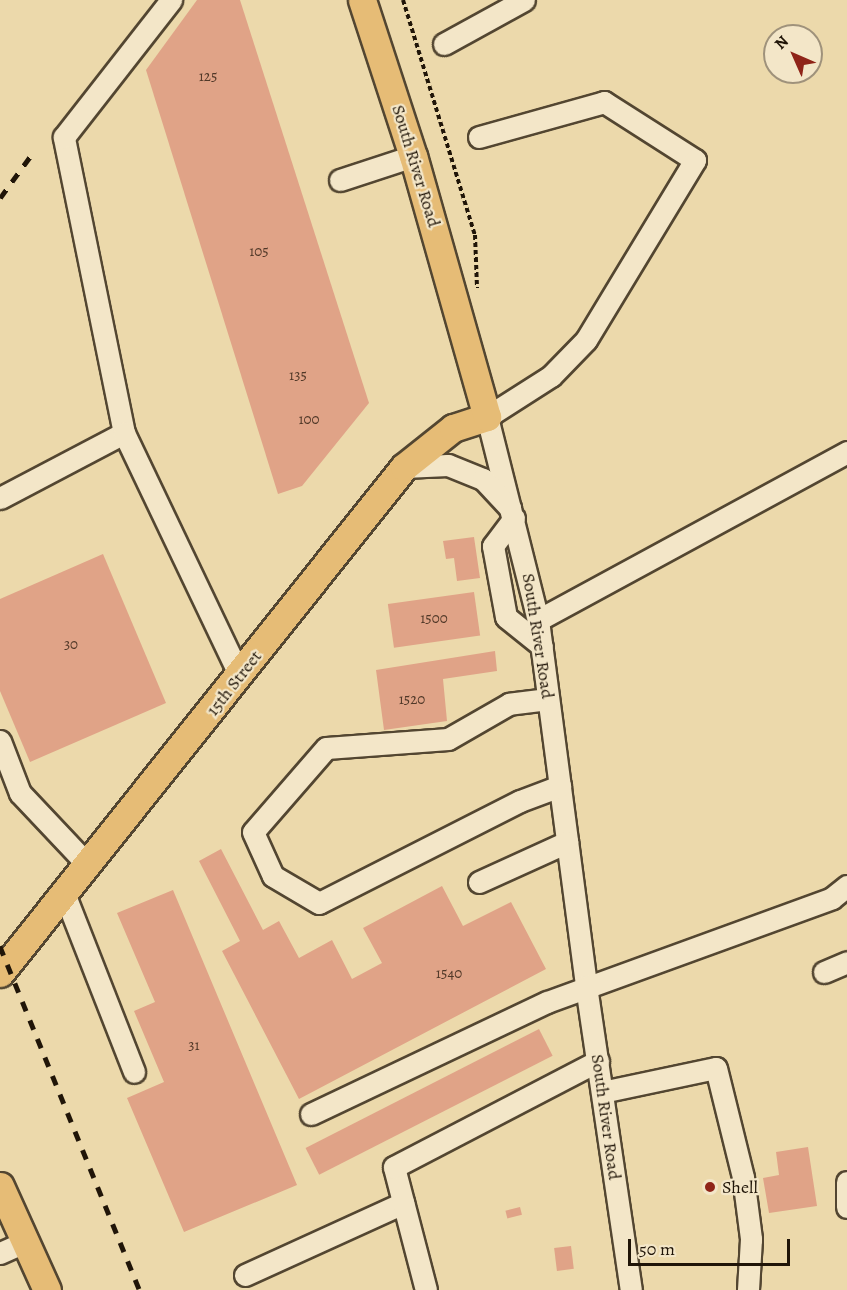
<!DOCTYPE html>
<html>
<head>
<meta charset="utf-8">
<style>
  body { margin:0 }
  #map { position:relative; width:847px; height:1290px; overflow:hidden; background:#ecd9ab; font-family:Alegreya,serif }
  div>[style] { position:absolute }
  .building>* { inset:0; background:#e0a387; transform-origin:0 0 }
  .path>* { height:4px; margin-top:-2px; transform-origin:0; background:repeating-linear-gradient(90deg,#201508 0 4.5px,transparent 0 7.5px) }
  .roads { filter:drop-shadow(2px 0 #534631) drop-shadow(-2px 0 #534631) drop-shadow(0 2px #534631) drop-shadow(0 -2px #534631) }
  .minor>* { height:21px; margin:-10.5px; padding:0 10.5px; transform-origin:10.5px; border-radius:10.5px; background:#f3e6c8 }
  .major>* { height:27px; margin:-13.5px; padding:0 13.5px; transform-origin:13.5px; border-radius:13.5px; background:#e6bc76 }
  .rail>* { height:4.5px; margin-top:-2.25px; transform-origin:0; background:repeating-linear-gradient(90deg,#201508 0 10px,transparent 0 20px) }
  .dots>* { width:16px; height:16px; translate:-50% -50%; box-sizing:border-box; border:3px solid #f3e6c8; border-radius:50% }
  span { translate:-50% -50%; white-space:nowrap; text-align:center; line-height:1.15; -webkit-text-stroke:4.5px #f3e6c8; paint-order:stroke }
  .number-label { font-size:15px; color:#503828 }
  .number-label span { -webkit-text-stroke-width:0 }
  .street-label { font-size:18px; color:#201508 }
  .poi-label { font-size:18px; color:#201508 }
  .left { translate:0 -50%; text-align:left }
  .north { position:absolute; left:763px; top:24px; width:60px; height:60px; box-sizing:border-box; background:#f3e6c8; border:2px solid #9f927b; border-radius:50%; rotate:315deg; font-size:16px; font-weight:700; line-height:24px; text-align:center; color:#201508 }
  .north::after { content:''; display:block; margin:auto; width:21px; height:27px; background:#8f2418; clip-path:polygon(50% 0,100% 100%,50% 72%,0 100%) }
  .scale { position:absolute; left:628px; top:1239px; width:162px; height:27px; box-sizing:border-box; border:3px solid #201508; border-top:0; padding-left:8px; font-size:18px; line-height:21px; white-space:nowrap; color:#201508; -webkit-text-stroke:4px #f3e6c8; paint-order:stroke }
</style>
</head>
<body>
<div id="map">
  <div class="building">
    <div style="clip-path:polygon(197px 0,240px 0,369px 403px,302px 486px,278px 494px,146px 70px)"></div>
    <div style="clip-path:polygon(474px 537px,480px 578px,457px 581px,454px 558px,446px 559px,443px 541px)"></div>
    <div style="clip-path:polygon(103px 554px,166px 703px,30px 762px,0 691px,0 599px)"></div>
    <div style="left:474px;top:592px;width:44px;height:87px;rotate:82deg"></div>
    <div style="clip-path:polygon(495px 651px,497px 671px,443px 679px,447px 721px,384px 730px,376px 670px)"></div>
    <div style="clip-path:polygon(221px 849px,263px 930px,279px 921px,299px 958px,332px 940px,352px 979px,382px 963px,363px 928px,442px 886px,463px 926px,511px 902px,546px 969px,299px 1099px,222px 951px,240px 941px,199px 861px)"></div>
    <div style="clip-path:polygon(173px 890px,297px 1185px,184px 1232px,127px 1098px,164px 1082px,134px 1011px,155px 1002px,117px 913px)"></div>
    <div style="left:539px;top:1029px;width:30px;height:262px;rotate:63deg"></div>
    <div style="clip-path:polygon(808px 1147px,817px 1206px,769px 1213px,763px 1178px,779px 1175px,776px 1152px)"></div>
    <div style="left:520px;top:1207px;width:8px;height:15px;rotate:76deg"></div>
    <div style="left:571px;top:1246px;width:23px;height:17px;rotate:83deg"></div>
  </div>
  <div class="path">
    <div style="left:403px;top:0;width:246px;rotate:73deg"></div>
    <div style="left:475px;top:235px;width:53px;rotate:87.8deg"></div>
  </div>
  <div class="roads">
    <div class="minor">
      <div style="left:444px;top:44px;width:91px;rotate:-28.8deg"></div>
      <div style="left:479px;top:137px;width:130px;rotate:-15.6deg"></div>
      <div style="left:604px;top:102px;width:108px;rotate:32.5deg"></div>
      <div style="left:695px;top:160px;width:210px;rotate:121.2deg"></div>
      <div style="left:586px;top:340px;width:50px;rotate:134.2deg"></div>
      <div style="left:551px;top:376px;width:76px;rotate:147.4deg"></div>
      <div style="left:487px;top:417px;width:209px;rotate:75.9deg"></div>
      <div style="left:538px;top:620px;width:369px;rotate:82.5deg"></div>
      <div style="left:586px;top:986px;width:307px;rotate:81.6deg"></div>
      <div style="left:340px;top:180px;width:77px;rotate:-18.2deg"></div>
      <div style="left:124px;top:433px;width:302px;rotate:-101.5deg"></div>
      <div style="left:64px;top:137px;width:174px;rotate:-52deg"></div>
      <div style="left:404px;top:467px;width:44px;rotate:-2.6deg"></div>
      <div style="left:448px;top:465px;width:38px;rotate:22deg"></div>
      <div style="left:483px;top:479px;width:40px;rotate:47deg"></div>
      <div style="left:0;top:498px;width:140px;rotate:-27.7deg"></div>
      <div style="left:124px;top:433px;width:269px;rotate:64.5deg"></div>
      <div style="left:514px;top:518px;width:35px;rotate:127deg"></div>
      <div style="left:493px;top:546px;width:72px;rotate:79.6deg"></div>
      <div style="left:506px;top:617px;width:46px;rotate:38.9deg"></div>
      <div style="left:538px;top:620px;width:352px;rotate:-28.5deg"></div>
      <div style="left:548px;top:699px;width:39px;rotate:173deg"></div>
      <div style="left:509px;top:704px;width:70px;rotate:150.2deg"></div>
      <div style="left:448px;top:739px;width:122px;rotate:175.8deg"></div>
      <div style="left:326px;top:748px;width:111px;rotate:131deg"></div>
      <div style="left:253px;top:832px;width:48px;rotate:65.6deg"></div>
      <div style="left:273px;top:876px;width:53px;rotate:30.4deg"></div>
      <div style="left:319px;top:903px;width:225px;rotate:-26.9deg"></div>
      <div style="left:520px;top:801px;width:43px;rotate:-20.6deg"></div>
      <div style="left:0;top:741px;width:56px;rotate:69deg"></div>
      <div style="left:20px;top:793px;width:98px;rotate:46.7deg"></div>
      <div style="left:479px;top:882px;width:97px;rotate:-24.4deg"></div>
      <div style="left:64px;top:893px;width:192px;rotate:68.6deg"></div>
      <div style="left:824px;top:972px;width:25px;rotate:-23deg"></div>
      <div style="left:602px;top:1092px;width:116px;rotate:-11.9deg"></div>
      <div style="left:716px;top:1068px;width:112px;rotate:76.1deg"></div>
      <div style="left:743px;top:1177px;width:63px;rotate:82.6deg"></div>
      <div style="left:751px;top:1239px;width:51px;rotate:93.4deg"></div>
      <div style="left:311px;top:1114px;width:261px;rotate:-25.4deg"></div>
      <div style="left:547px;top:1002px;width:303px;rotate:-20deg"></div>
      <div style="left:832px;top:898px;width:19px;rotate:-39deg"></div>
      <div style="left:847px;top:1182px;width:25px;rotate:90deg"></div>
      <div style="left:0;top:1253px;width:27px;rotate:-24deg"></div>
      <div style="left:245px;top:1275px;width:174px;rotate:-24.5deg"></div>
      <div style="left:426px;top:1290px;width:127px;rotate:-104.6deg"></div>
      <div style="left:394px;top:1167px;width:230px;rotate:-27.5deg"></div>
    </div>
    <div class="major">
      <div style="left:0;top:973px;width:647px;rotate:-51.4deg"></div>
      <div style="left:404px;top:467px;width:63px;rotate:-38.5deg"></div>
      <div style="left:453px;top:428px;width:36px;rotate:-18deg"></div>
      <div style="left:487px;top:417px;width:271px;rotate:-105.8deg"></div>
      <div style="left:413px;top:156px;width:164px;rotate:-108.1deg"></div>
      <div style="left:0;top:1186px;width:114px;rotate:65.7deg"></div>
    </div>
  </div>
  <div class="rail">
    <div style="left:0;top:198px;width:58px;rotate:-54.1deg"></div>
    <div style="left:0;top:946px;width:371px;rotate:67.9deg"></div>
  </div>
  <div class="dots">
    <div style="left:710px;top:1187px;background:#8f2418"></div>
  </div>
  <div class="number-label">
    <span style="left:208px;top:77px">125</span>
    <span style="left:259px;top:252px">105</span>
    <span style="left:298px;top:376px">135</span>
    <span style="left:309px;top:420px">100</span>
    <span style="left:434px;top:619px">1500</span>
    <span style="left:71px;top:645px">30</span>
    <span style="left:412px;top:700px">1520</span>
    <span style="left:449px;top:974px">1540</span>
    <span style="left:194px;top:1046px">31</span>
  </div>
  <div class="street-label">
    <span style="left:416px;top:166px;rotate:73deg">South River Road</span>
    <span style="left:538px;top:636px;rotate:81deg">South River Road</span>
    <span style="left:234px;top:683px;rotate:-52deg">15th Street</span>
    <span style="left:606px;top:1117px;rotate:82deg">South River Road</span>
  </div>
  <div class="poi-label">
    <span class="left" style="left:722px;top:1187px">Shell</span>
  </div>
  <div class="north">N</div>
  <div class="scale">50 m</div>
</div>
</body>
</html>
